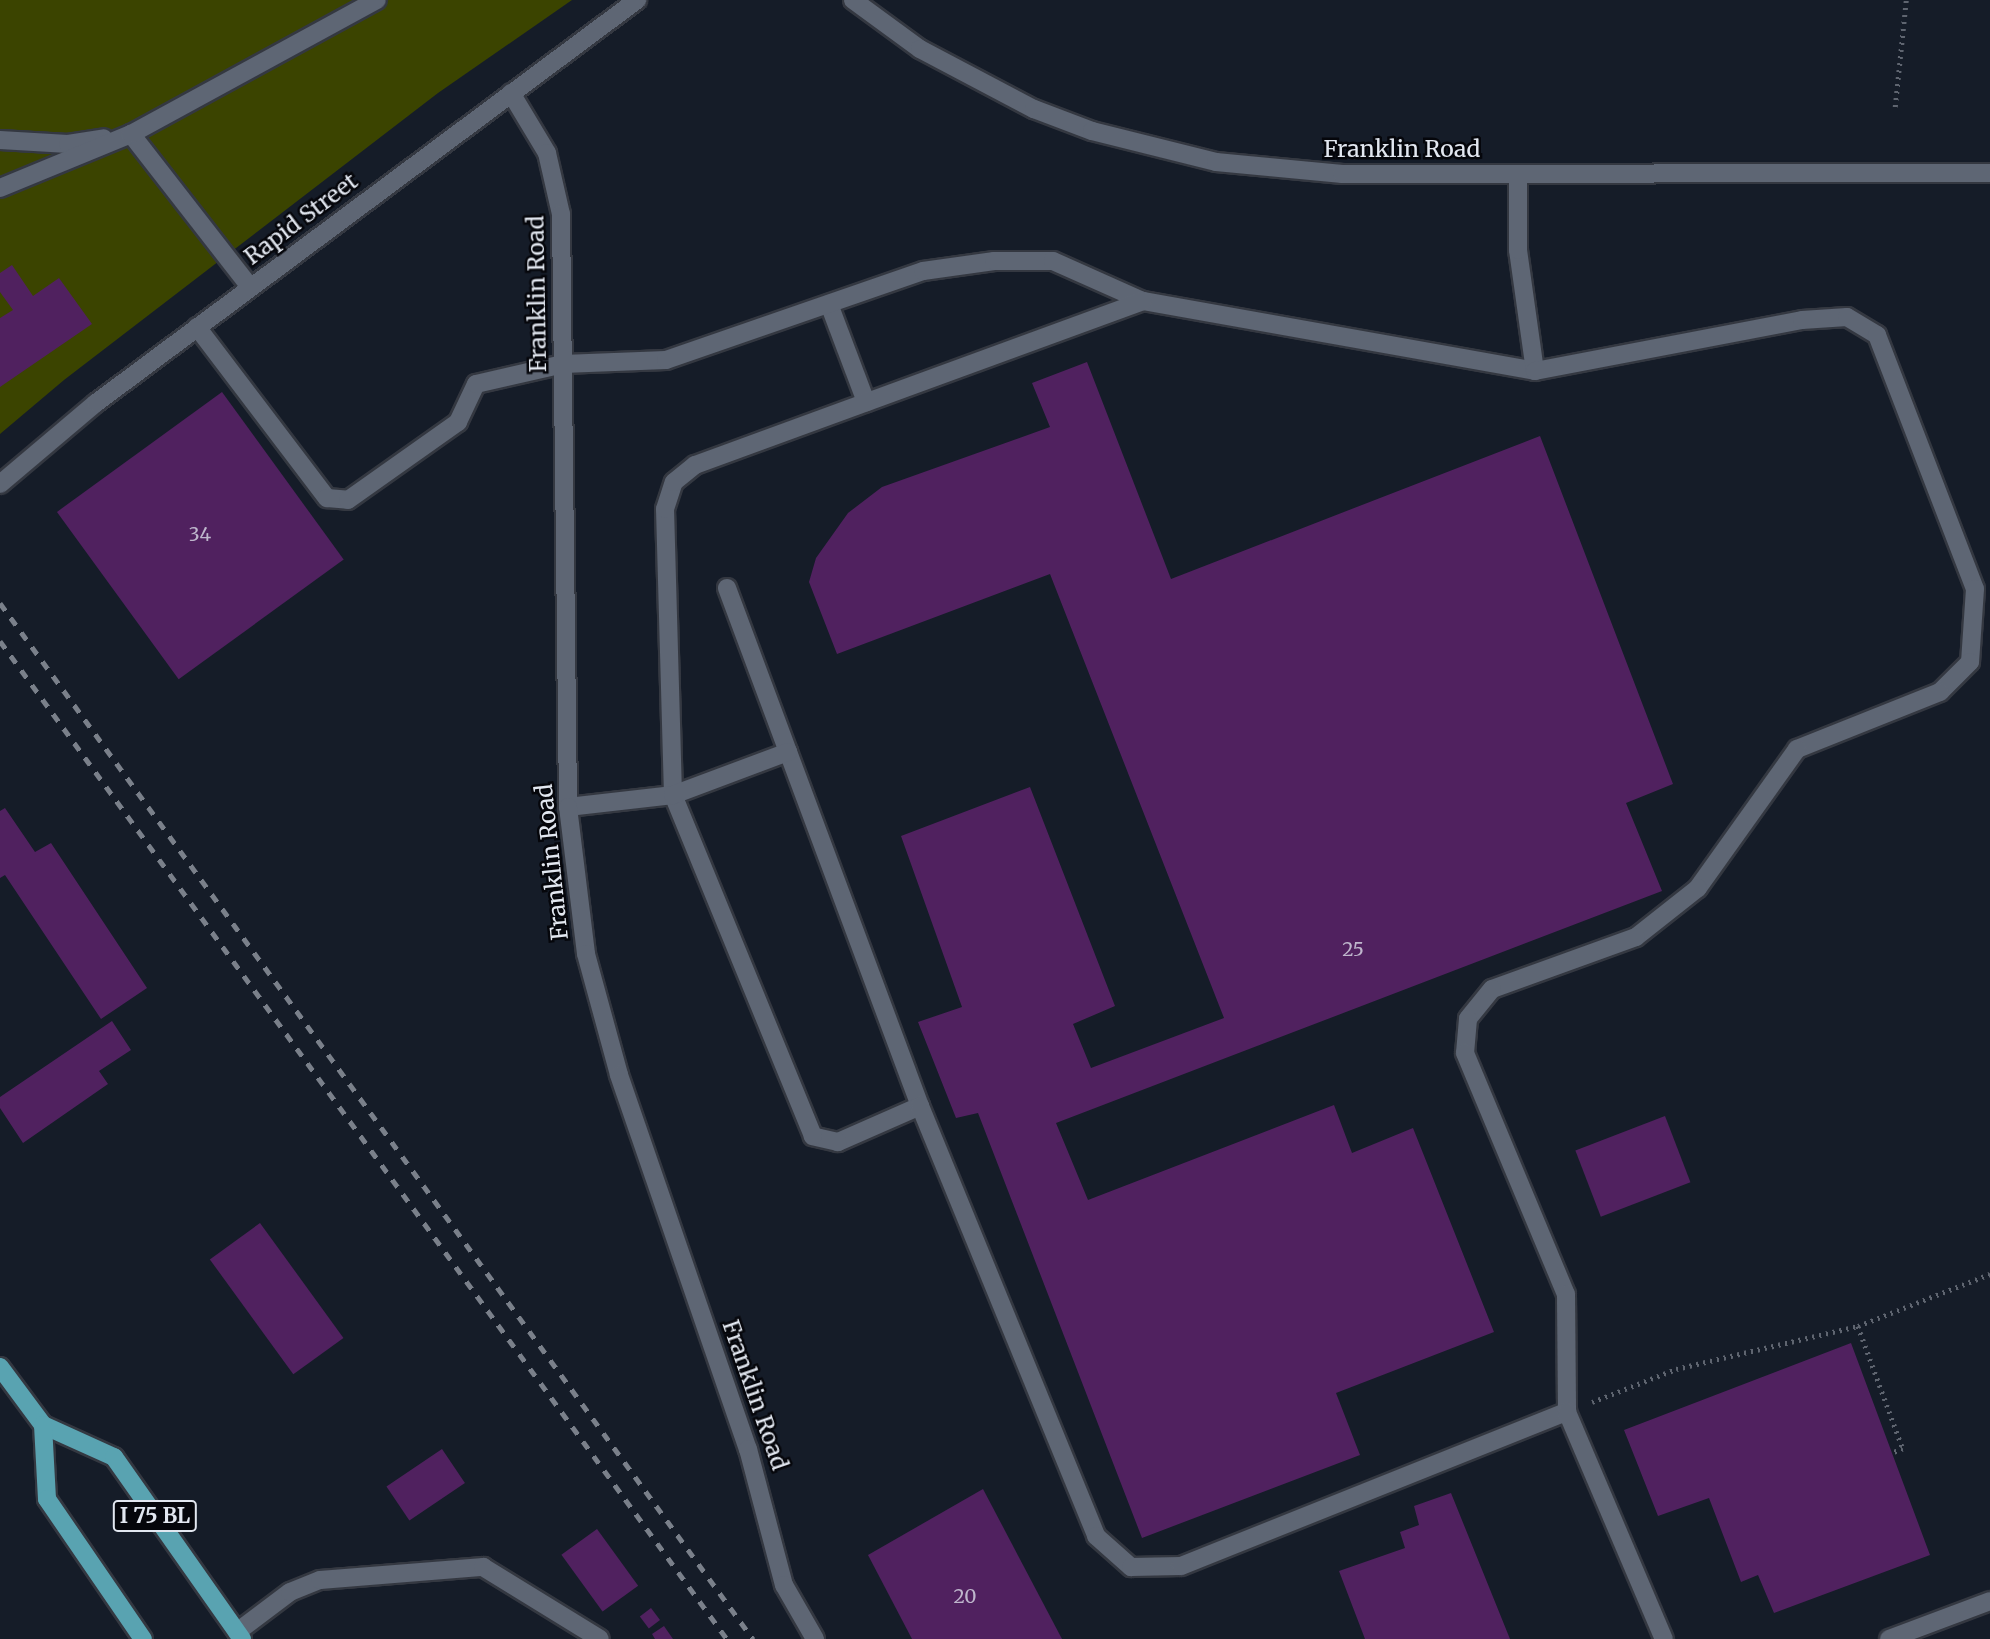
<!DOCTYPE html>
<html>
<head>
<meta charset="utf-8">
<style>
  body { margin:0 }
  #map { position:relative; width:1990px; height:1639px; overflow:hidden; background:#151c28; font-family:Merriweather,serif }
  div>[style] { position:absolute }
  .green>* { inset:0; background:#3b4400 }
  .building>* { inset:0; background:#50215f; transform-origin:0 0 }
  .path>* { height:4.5px; margin-top:-2.25px; transform-origin:0; background:repeating-linear-gradient(90deg,#5f6570 0 2px,transparent 0 7px) }
  .roads { filter:drop-shadow(2px 0 #343841) drop-shadow(-2px 0 #343841) drop-shadow(0 2px #343841) drop-shadow(0 -2px #343841) }
  .lane>* { height:18px; margin:-9px; padding:0 9px; transform-origin:9px; border-radius:9px; background:#5e6674 }
  .street>* { height:18px; margin:-9px; padding:0 9px; transform-origin:9px; border-radius:9px; background:#5e6674 }
  .primary>* { height:18px; margin:-9px; padding:0 9px; transform-origin:9px; border-radius:9px; background:#59a3b1 }
  .rail>* { height:5px; margin-top:-2.5px; transform-origin:0; background:repeating-linear-gradient(90deg,#7a808a 0 9px,transparent 0 18px) }
  span { translate:-50% -50%; white-space:nowrap; text-align:center; line-height:1.15; -webkit-text-stroke:5px #05060b; paint-order:stroke }
  .number-label { font-size:19px; color:#beb6cc }
  .number-label span { -webkit-text-stroke-width:0 }
  .shield-label span { padding:2px 5px; background:#05060b; border:2px solid; border-radius:5px; -webkit-text-stroke-width:0 }
  .shield-label { font-size:21px; color:#e2e7f0; font-weight:700 }
  .street-label { font-size:23px; color:#e2e7f0 }
</style>
</head>
<body>
<div id="map">
  <div class="green">
    <div style="clip-path:polygon(0 0,572px 0,438px 93px,64px 380px,0 434px)"></div>
  </div>
  <div class="building">
    <div style="clip-path:polygon(12px 265px,33px 296px,59px 278px,92px 324px,0 387px,0 318px,13px 310px,0 292px,0 273px)"></div>
    <div style="clip-path:polygon(1087px 362px,1171px 579px,1540px 436px,1673px 784px,1626px 803px,1662px 891px,1056px 1123px,1088px 1200px,1334px 1105px,1352px 1153px,1413px 1128px,1494px 1332px,1336px 1393px,1360px 1455px,1142px 1538px,978px 1113px,956px 1118px,918px 1022px,962px 1007px,901px 836px,1030px 787px,1115px 1006px,1073px 1024px,1091px 1068px,1224px 1018px,1050px 574px,837px 654px,809px 582px,816px 558px,848px 513px,882px 487px,1050px 427px,1032px 383px)"></div>
    <div style="left:222px;top:392px;width:207px;height:204px;rotate:54deg"></div>
    <div style="clip-path:polygon(5px 808px,35px 852px,51px 843px,147px 988px,101px 1019px,5px 875px,0 878px,0 811px)"></div>
    <div style="clip-path:polygon(112px 1021px,131px 1050px,99px 1071px,108px 1084px,23px 1143px,0 1108px,0 1097px)"></div>
    <div style="left:1665px;top:1116px;width:71px;height:96px;rotate:69deg"></div>
    <div style="left:260px;top:1223px;width:142px;height:62px;rotate:54deg"></div>
    <div style="clip-path:polygon(1851px 1343px,1930px 1555px,1774px 1613px,1758px 1575px,1741px 1582px,1709px 1498px,1658px 1516px,1624px 1430px)"></div>
    <div style="left:442px;top:1449px;width:41px;height:67px;rotate:56deg"></div>
    <div style="clip-path:polygon(983px 1489px,1062px 1639px,912px 1639px,868px 1555px)"></div>
    <div style="clip-path:polygon(1451px 1493px,1510px 1639px,1365px 1639px,1339px 1571px,1405px 1548px,1400px 1532px,1419px 1525px,1414px 1506px)"></div>
    <div style="left:597px;top:1529px;width:70px;height:44px;rotate:54deg"></div>
    <div style="left:651px;top:1608px;width:15px;height:14px;rotate:53deg"></div>
    <div style="clip-path:polygon(664px 1626px,673px 1639px,655px 1639px,652px 1634px)"></div>
  </div>
  <div class="path">
    <div style="left:1895px;top:107px;width:108px;rotate:-84.1deg"></div>
    <div style="left:1858px;top:1326px;width:131px;rotate:69.9deg"></div>
    <div style="left:1903px;top:1449px;width:12px;rotate:160deg"></div>
    <div style="left:1592px;top:1402px;width:90px;rotate:-21.4deg"></div>
    <div style="left:1676px;top:1369px;width:187px;rotate:-13.3deg"></div>
    <div style="left:1858px;top:1326px;width:142px;rotate:-21.5deg"></div>
  </div>
  <div class="roads">
    <div class="lane">
      <div style="left:131px;top:134px;width:194px;rotate:52.1deg"></div>
      <div style="left:0;top:140px;width:68px;rotate:3.4deg"></div>
      <div style="left:68px;top:144px;width:36px;rotate:-9deg"></div>
      <div style="left:0;top:188px;width:142px;rotate:-22.4deg"></div>
      <div style="left:131px;top:134px;width:280px;rotate:-28.6deg"></div>
      <div style="left:829px;top:304px;width:105px;rotate:69.3deg"></div>
      <div style="left:197px;top:327px;width:215px;rotate:52.8deg"></div>
      <div style="left:327px;top:498px;width:21px;rotate:5deg"></div>
      <div style="left:348px;top:500px;width:135px;rotate:-35.3deg"></div>
      <div style="left:458px;top:422px;width:42px;rotate:-64.7deg"></div>
      <div style="left:476px;top:384px;width:89px;rotate:-12.9deg"></div>
      <div style="left:563px;top:364px;width:103px;rotate:-2.2deg"></div>
      <div style="left:666px;top:360px;width:272px;rotate:-19.1deg"></div>
      <div style="left:923px;top:271px;width:72px;rotate:-8deg"></div>
      <div style="left:994px;top:261px;width:59px"></div>
      <div style="left:1053px;top:261px;width:98px;rotate:24deg"></div>
      <div style="left:1143px;top:301px;width:398px;rotate:10.1deg"></div>
      <div style="left:1535px;top:371px;width:122px;rotate:-98deg"></div>
      <div style="left:1518px;top:250px;width:76px;rotate:-90deg"></div>
      <div style="left:1535px;top:371px;width:272px;rotate:-10.8deg"></div>
      <div style="left:1802px;top:320px;width:45px;rotate:-3.8deg"></div>
      <div style="left:1847px;top:317px;width:35px;rotate:31deg"></div>
      <div style="left:1877px;top:335px;width:272px;rotate:68.9deg"></div>
      <div style="left:1975px;top:589px;width:73px;rotate:93.9deg"></div>
      <div style="left:1970px;top:662px;width:42px;rotate:135deg"></div>
      <div style="left:1940px;top:692px;width:154px;rotate:158.3deg"></div>
      <div style="left:1797px;top:749px;width:171px;rotate:125.5deg"></div>
      <div style="left:1698px;top:888px;width:79px;rotate:141.7deg"></div>
      <div style="left:1636px;top:937px;width:153px;rotate:160.1deg"></div>
      <div style="left:1492px;top:989px;width:38px;rotate:129deg"></div>
      <div style="left:1468px;top:1019px;width:34px;rotate:95deg"></div>
      <div style="left:1465px;top:1053px;width:261px;rotate:67.3deg"></div>
      <div style="left:1566px;top:1294px;width:118px;rotate:89.5deg"></div>
      <div style="left:727px;top:588px;width:553px;rotate:69.57deg"></div>
      <div style="left:920px;top:1106px;width:90px;rotate:156.3deg"></div>
      <div style="left:838px;top:1142px;width:26px;rotate:-167deg"></div>
      <div style="left:813px;top:1136px;width:369px;rotate:-112.3deg"></div>
      <div style="left:673px;top:795px;width:286px;rotate:-91.6deg"></div>
      <div style="left:665px;top:509px;width:28px;rotate:-72deg"></div>
      <div style="left:674px;top:482px;width:27px;rotate:-39deg"></div>
      <div style="left:695px;top:465px;width:477px;rotate:-20.1deg"></div>
      <div style="left:568px;top:807px;width:106px;rotate:-6.5deg"></div>
      <div style="left:673px;top:795px;width:123px;rotate:-20.5deg"></div>
      <div style="left:920px;top:1106px;width:465px;rotate:67.7deg"></div>
      <div style="left:1096px;top:1536px;width:47px;rotate:41.5deg"></div>
      <div style="left:1131px;top:1567px;width:50px;rotate:-1.1deg"></div>
      <div style="left:1181px;top:1566px;width:416px;rotate:-21.8deg"></div>
      <div style="left:1567px;top:1412px;width:247px;rotate:66.9deg"></div>
      <div style="left:237px;top:1632px;width:66px;rotate:-37deg"></div>
      <div style="left:290px;top:1592px;width:32px;rotate:-22deg"></div>
      <div style="left:320px;top:1580px;width:164px;rotate:-4.6deg"></div>
      <div style="left:483px;top:1567px;width:137px;rotate:31.6deg"></div>
    </div>
    <div class="street">
      <div style="left:853px;top:0;width:83px;rotate:36.2deg"></div>
      <div style="left:920px;top:49px;width:129px;rotate:27.8deg"></div>
      <div style="left:1034px;top:109px;width:62px;rotate:20.8deg"></div>
      <div style="left:1092px;top:131px;width:128px;rotate:14deg"></div>
      <div style="left:1216px;top:162px;width:127px;rotate:5.4deg"></div>
      <div style="left:1342px;top:174px;width:648px;rotate:-0.09deg"></div>
      <div style="left:511px;top:93px;width:70px;rotate:59deg"></div>
      <div style="left:547px;top:153px;width:63px;rotate:77.1deg"></div>
      <div style="left:561px;top:214px;width:593px;rotate:89.32deg"></div>
      <div style="left:568px;top:807px;width:148px;rotate:83deg"></div>
      <div style="left:586px;top:954px;width:125px;rotate:74.7deg"></div>
      <div style="left:619px;top:1075px;width:396px;rotate:71deg"></div>
      <div style="left:748px;top:1449px;width:141px;rotate:75.2deg"></div>
      <div style="left:784px;top:1585px;width:62px;rotate:60.1deg"></div>
      <div style="left:0;top:484px;width:126px;rotate:-40.2deg"></div>
      <div style="left:96px;top:403px;width:675px;rotate:-36.68deg"></div>
      <div style="left:1889px;top:1639px;width:108px;rotate:-20.6deg"></div>
    </div>
    <div class="primary">
      <div style="left:0;top:1367px;width:72px;rotate:53.4deg"></div>
      <div style="left:43px;top:1425px;width:78px;rotate:24.3deg"></div>
      <div style="left:114px;top:1457px;width:223px;rotate:54.9deg"></div>
      <div style="left:43px;top:1425px;width:74px;rotate:86.9deg"></div>
      <div style="left:47px;top:1499px;width:170px;rotate:55.6deg"></div>
    </div>
  </div>
  <div class="rail">
    <div style="left:0;top:603px;width:1281px;rotate:53.99deg"></div>
    <div style="left:0;top:641px;width:1235px;rotate:53.93deg"></div>
  </div>
  <div class="number-label">
    <span style="left:200px;top:535px">34</span>
    <span style="left:1353px;top:950px">25</span>
    <span style="left:965px;top:1597px">20</span>
  </div>
  <div class="shield-label">
    <span style="left:155px;top:1516px">I 75 BL</span>
  </div>
  <div class="street-label">
    <span style="left:1402px;top:149px">Franklin Road</span>
    <span style="left:301px;top:219px;rotate:-37deg">Rapid Street</span>
    <span style="left:537px;top:294px;rotate:-91deg">Franklin Road</span>
    <span style="left:552px;top:862px;rotate:-96deg">Franklin Road</span>
    <span style="left:755px;top:1395px;rotate:71deg">Franklin Road</span>
  </div>
</div>
</body>
</html>
